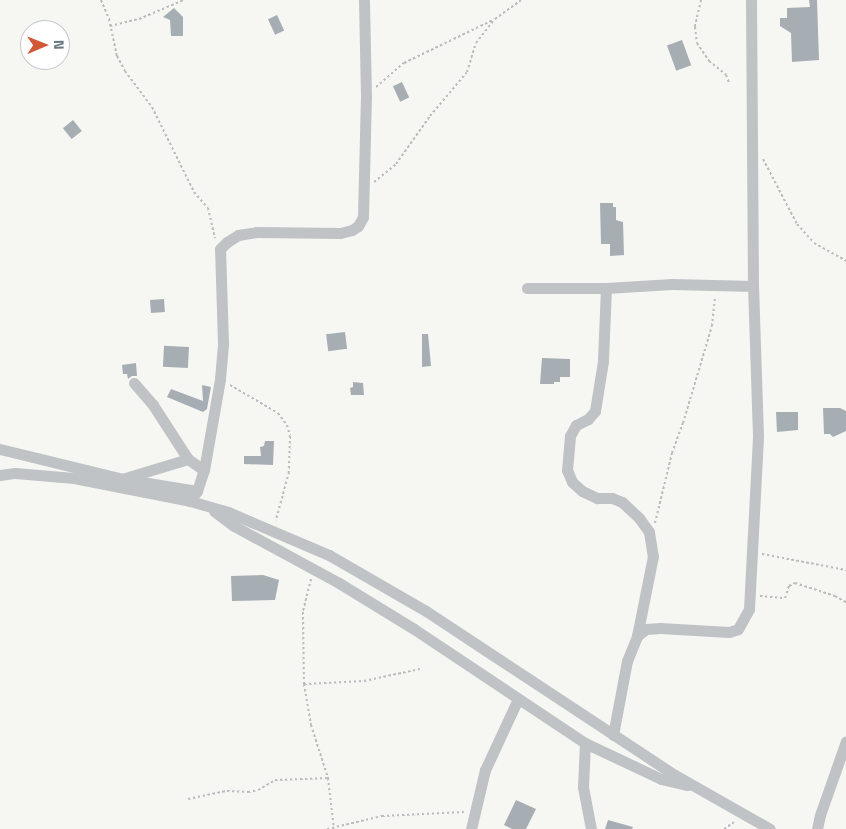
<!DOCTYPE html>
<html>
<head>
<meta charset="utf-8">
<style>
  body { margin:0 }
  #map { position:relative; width:846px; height:829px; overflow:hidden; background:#f6f6f3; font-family:"Titillium Web",sans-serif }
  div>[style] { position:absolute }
  .building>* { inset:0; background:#a7aeb3; transform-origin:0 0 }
  .path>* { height:2px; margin-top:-1px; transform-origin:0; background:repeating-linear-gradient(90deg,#b9bcbe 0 2.5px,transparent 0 5px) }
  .street>* { height:11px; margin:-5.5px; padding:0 5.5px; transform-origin:5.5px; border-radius:5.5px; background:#bfc3c6 }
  span { translate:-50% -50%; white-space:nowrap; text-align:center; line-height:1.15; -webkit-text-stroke:5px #fff; paint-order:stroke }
  .north { position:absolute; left:20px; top:20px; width:50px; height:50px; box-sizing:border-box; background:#fff; border:1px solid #c3c8cd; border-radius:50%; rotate:89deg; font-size:14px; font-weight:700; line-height:20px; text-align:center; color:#687681 }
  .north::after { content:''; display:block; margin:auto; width:18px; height:22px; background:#d25737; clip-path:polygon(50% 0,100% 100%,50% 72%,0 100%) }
</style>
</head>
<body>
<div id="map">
  <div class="building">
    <div style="clip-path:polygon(809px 0,817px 0,819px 60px,792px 62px,791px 33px,780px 26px,780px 18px,787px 18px,787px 8px,810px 7px)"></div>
    <div style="clip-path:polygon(174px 8px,183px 17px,183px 36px,171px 36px,170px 20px,163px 17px)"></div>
    <div style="left:277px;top:15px;width:17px;height:10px;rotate:65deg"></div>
    <div style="left:682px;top:40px;width:27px;height:16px;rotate:70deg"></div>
    <div style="left:402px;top:82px;width:17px;height:10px;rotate:65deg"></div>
    <div style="left:73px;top:120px;width:14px;height:13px;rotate:51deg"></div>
    <div style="clip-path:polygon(600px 203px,613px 203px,613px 207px,616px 207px,616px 220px,623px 222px,624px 255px,610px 256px,610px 244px,601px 244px)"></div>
    <div style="left:164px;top:299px;width:13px;height:14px;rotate:86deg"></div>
    <div style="left:345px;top:332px;width:17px;height:19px;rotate:83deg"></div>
    <div style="clip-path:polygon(422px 334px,428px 334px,431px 366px,422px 367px)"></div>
    <div style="left:189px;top:347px;width:21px;height:25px;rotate:93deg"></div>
    <div style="clip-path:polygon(542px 358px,570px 359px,570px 377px,560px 377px,560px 382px,554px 382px,554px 384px,540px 384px)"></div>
    <div style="clip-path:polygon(136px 363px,137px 376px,132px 376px,128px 379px,127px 374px,123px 374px,122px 365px)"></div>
    <div style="clip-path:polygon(353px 382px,363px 383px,364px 395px,351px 395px,350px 388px,353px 387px)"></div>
    <div style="clip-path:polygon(202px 385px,211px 387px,207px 409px,203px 412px,167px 397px,171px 389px,203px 401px)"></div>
    <div style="clip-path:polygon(823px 408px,840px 408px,846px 411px,846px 431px,833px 437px,830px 434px,824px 434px)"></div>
    <div style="clip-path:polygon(776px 412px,798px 412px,798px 430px,777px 432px)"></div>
    <div style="clip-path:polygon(265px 441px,274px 441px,273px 465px,244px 464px,244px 456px,261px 456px,260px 447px,264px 446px)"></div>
    <div style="clip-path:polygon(263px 575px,279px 580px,275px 600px,232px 601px,231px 576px)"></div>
    <div style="clip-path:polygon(516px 800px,536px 809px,526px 829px,512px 829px,504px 825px)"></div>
    <div style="clip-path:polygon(608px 820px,633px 827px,632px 829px,605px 829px)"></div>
  </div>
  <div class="path">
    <div style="left:101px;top:0;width:21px;rotate:67deg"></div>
    <div style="left:109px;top:19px;width:38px;rotate:78deg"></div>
    <div style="left:117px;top:56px;width:17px;rotate:62deg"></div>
    <div style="left:125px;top:71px;width:45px;rotate:53.1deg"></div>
    <div style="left:152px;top:107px;width:95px;rotate:63.7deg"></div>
    <div style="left:194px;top:192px;width:21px;rotate:49deg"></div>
    <div style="left:208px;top:208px;width:31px;rotate:77deg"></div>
    <div style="left:701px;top:0;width:28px;rotate:103deg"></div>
    <div style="left:695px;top:27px;width:16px;rotate:83deg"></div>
    <div style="left:697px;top:43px;width:22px;rotate:56deg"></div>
    <div style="left:709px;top:61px;width:22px;rotate:39deg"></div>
    <div style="left:726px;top:75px;width:9px;rotate:69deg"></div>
    <div style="left:110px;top:26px;width:30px;rotate:-14deg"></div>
    <div style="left:139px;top:19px;width:49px;rotate:-22.9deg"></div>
    <div style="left:376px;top:87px;width:37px;rotate:-41deg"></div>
    <div style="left:404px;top:63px;width:99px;rotate:-25.8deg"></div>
    <div style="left:763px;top:159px;width:73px;rotate:62.4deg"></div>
    <div style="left:797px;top:224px;width:25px;rotate:48deg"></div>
    <div style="left:814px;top:243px;width:37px;rotate:29deg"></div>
    <div style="left:374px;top:182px;width:28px;rotate:-39deg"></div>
    <div style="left:396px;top:164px;width:59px;rotate:-54.7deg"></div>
    <div style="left:430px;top:116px;width:57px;rotate:-49.9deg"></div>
    <div style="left:467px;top:72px;width:30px;rotate:-73deg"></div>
    <div style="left:476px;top:43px;width:31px;rotate:-52deg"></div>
    <div style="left:495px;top:19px;width:32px;rotate:-36deg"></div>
    <div style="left:230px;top:385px;width:56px;rotate:30.3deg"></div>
    <div style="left:278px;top:413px;width:15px;rotate:53deg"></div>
    <div style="left:287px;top:425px;width:11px;rotate:75deg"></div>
    <div style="left:290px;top:436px;width:36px;rotate:92deg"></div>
    <div style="left:289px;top:472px;width:50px;rotate:105.2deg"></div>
    <div style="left:655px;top:523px;width:72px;rotate:-76.3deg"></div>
    <div style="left:672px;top:453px;width:32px;rotate:-70deg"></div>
    <div style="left:683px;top:423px;width:101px;rotate:-73.4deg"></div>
    <div style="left:712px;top:326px;width:30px;rotate:-84deg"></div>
    <div style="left:762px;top:554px;width:86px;rotate:10.8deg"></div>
    <div style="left:311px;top:579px;width:34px;rotate:104deg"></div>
    <div style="left:303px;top:612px;width:72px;rotate:89.2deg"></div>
    <div style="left:304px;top:684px;width:42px;rotate:80.3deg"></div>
    <div style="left:311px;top:725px;width:56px;rotate:72.2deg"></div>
    <div style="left:328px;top:778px;width:51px;rotate:83.3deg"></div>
    <div style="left:760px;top:596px;width:25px;rotate:5deg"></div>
    <div style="left:785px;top:598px;width:13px;rotate:-72deg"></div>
    <div style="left:789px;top:586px;width:7px;rotate:-27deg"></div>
    <div style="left:795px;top:583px;width:42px;rotate:18deg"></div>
    <div style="left:835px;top:596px;width:13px;rotate:29deg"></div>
    <div style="left:304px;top:684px;width:60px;rotate:-2.9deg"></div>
    <div style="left:364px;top:681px;width:57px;rotate:-12.1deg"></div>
    <div style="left:188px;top:799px;width:40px;rotate:-12deg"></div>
    <div style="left:227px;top:791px;width:21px;rotate:3deg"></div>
    <div style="left:248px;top:792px;width:10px;rotate:-11deg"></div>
    <div style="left:258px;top:790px;width:20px;rotate:-30deg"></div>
    <div style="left:275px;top:780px;width:53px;rotate:-2.2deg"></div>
    <div style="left:327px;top:829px;width:57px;rotate:-13.3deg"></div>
    <div style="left:382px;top:816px;width:82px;rotate:-2.8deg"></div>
    <div style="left:724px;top:829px;width:12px;rotate:-35deg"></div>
  </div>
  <div class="street">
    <div style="left:527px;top:288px;width:79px"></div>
    <div style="left:606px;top:288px;width:66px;rotate:-3.5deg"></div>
    <div style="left:672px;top:284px;width:81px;rotate:1.4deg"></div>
    <div style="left:606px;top:288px;width:73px;rotate:92.4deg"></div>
    <div style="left:603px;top:361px;width:51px;rotate:99.1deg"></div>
    <div style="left:595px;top:411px;width:11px;rotate:131deg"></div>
    <div style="left:588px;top:419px;width:13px;rotate:153deg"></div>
    <div style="left:576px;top:425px;width:13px;rotate:119deg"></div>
    <div style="left:570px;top:436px;width:34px;rotate:95deg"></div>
    <div style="left:567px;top:470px;width:13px;rotate:67deg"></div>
    <div style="left:572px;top:482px;width:13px;rotate:42deg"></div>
    <div style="left:582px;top:491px;width:17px;rotate:25deg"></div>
    <div style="left:597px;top:498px;width:15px"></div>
    <div style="left:612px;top:498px;width:11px;rotate:22deg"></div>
    <div style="left:622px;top:502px;width:23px;rotate:43deg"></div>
    <div style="left:639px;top:518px;width:17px;rotate:54deg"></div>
    <div style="left:649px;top:532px;width:24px;rotate:81deg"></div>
    <div style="left:653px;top:556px;width:82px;rotate:101.3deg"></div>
    <div style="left:134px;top:383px;width:29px;rotate:49deg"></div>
    <div style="left:153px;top:405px;width:64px;rotate:57.1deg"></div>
    <div style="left:188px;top:459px;width:19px;rotate:35deg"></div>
    <div style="left:0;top:449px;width:127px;rotate:13.7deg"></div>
    <div style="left:123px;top:479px;width:75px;rotate:9.2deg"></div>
    <div style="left:0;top:475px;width:15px;rotate:-8deg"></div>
    <div style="left:15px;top:473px;width:59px;rotate:4.8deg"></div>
    <div style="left:74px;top:478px;width:118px;rotate:11.2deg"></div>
    <div style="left:190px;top:501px;width:40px;rotate:16deg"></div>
    <div style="left:228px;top:512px;width:110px;rotate:23.1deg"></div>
    <div style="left:329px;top:555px;width:112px;rotate:30deg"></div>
    <div style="left:426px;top:611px;width:298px;rotate:33.4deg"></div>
    <div style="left:675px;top:775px;width:109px;rotate:29.6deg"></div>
    <div style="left:122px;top:479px;width:69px;rotate:-16.9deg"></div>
    <div style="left:190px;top:501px;width:12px;rotate:-55deg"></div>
    <div style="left:197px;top:491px;width:22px;rotate:-72deg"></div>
    <div style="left:204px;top:470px;width:92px;rotate:-80deg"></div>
    <div style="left:220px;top:379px;width:36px;rotate:-85deg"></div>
    <div style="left:223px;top:343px;width:94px;rotate:-91.8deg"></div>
    <div style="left:220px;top:249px;width:10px;rotate:-45deg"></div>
    <div style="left:227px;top:242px;width:13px;rotate:-32deg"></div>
    <div style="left:238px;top:235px;width:19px;rotate:-9deg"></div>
    <div style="left:257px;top:232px;width:83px;rotate:0.7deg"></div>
    <div style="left:340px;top:233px;width:12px;rotate:-14deg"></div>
    <div style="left:352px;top:230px;width:7px;rotate:-34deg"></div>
    <div style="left:358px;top:226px;width:10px;rotate:-61deg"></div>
    <div style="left:363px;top:217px;width:120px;rotate:-88.6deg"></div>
    <div style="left:366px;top:97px;width:97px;rotate:-91.2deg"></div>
    <div style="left:214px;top:511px;width:25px;rotate:37deg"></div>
    <div style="left:234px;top:526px;width:119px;rotate:28.5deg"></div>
    <div style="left:339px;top:583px;width:88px;rotate:31.5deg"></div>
    <div style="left:414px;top:629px;width:206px;rotate:33.7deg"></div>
    <div style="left:585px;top:743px;width:84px;rotate:25.3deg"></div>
    <div style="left:661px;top:779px;width:27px;rotate:13deg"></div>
    <div style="left:613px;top:735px;width:75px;rotate:-79.3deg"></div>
    <div style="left:627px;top:661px;width:27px;rotate:-68deg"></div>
    <div style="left:637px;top:636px;width:11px;rotate:-38deg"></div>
    <div style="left:646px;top:629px;width:14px;rotate:-4deg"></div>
    <div style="left:660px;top:628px;width:69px;rotate:3.3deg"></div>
    <div style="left:729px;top:632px;width:9px;rotate:-18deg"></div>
    <div style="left:738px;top:629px;width:23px;rotate:-61deg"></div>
    <div style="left:749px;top:609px;width:173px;rotate:-87deg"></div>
    <div style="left:758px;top:436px;width:150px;rotate:-91.9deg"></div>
    <div style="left:753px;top:286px;width:286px;rotate:-90.4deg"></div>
    <div style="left:585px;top:743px;width:44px;rotate:92.6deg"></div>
    <div style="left:583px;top:787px;width:43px;rotate:79.2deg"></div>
    <div style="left:471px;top:829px;width:61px;rotate:-76.7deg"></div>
    <div style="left:485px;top:770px;width:78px;rotate:-65.1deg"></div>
    <div style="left:817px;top:829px;width:14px;rotate:-78deg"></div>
    <div style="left:820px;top:815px;width:78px;rotate:-70.6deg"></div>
  </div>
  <div class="north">N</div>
</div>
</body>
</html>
